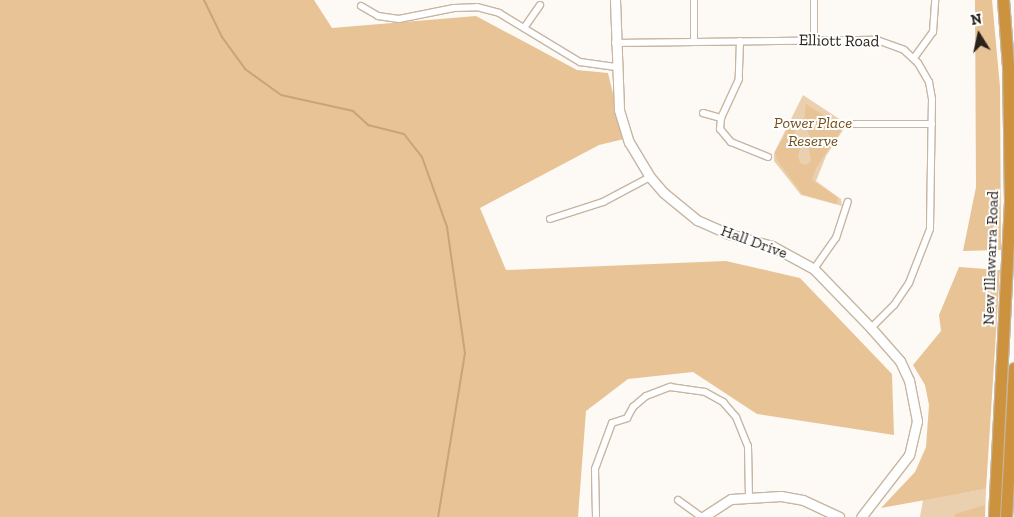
<!DOCTYPE html>
<html>
<head>
<meta charset="utf-8">
<style>
  body { margin:0 }
  #map { position:relative; width:1014px; height:517px; overflow:hidden; background:#fdf9f5; font-family:"Zilla Slab",serif }
  div>[style] { position:absolute }
  .green>* { inset:0; background:#ead0ae }
  .forest>* { inset:0; background:#e8c396 }
  .stream>* { height:2px; margin:-1px; padding:0 1px; transform-origin:1px; border-radius:1px; background:#c8a578 }
  .roads { filter:drop-shadow(1px 0 #c6b6a2) drop-shadow(-1px 0 #c6b6a2) drop-shadow(0 1px #c6b6a2) drop-shadow(0 -1px #c6b6a2) }
  .street>* { height:6px; margin:-3px; padding:0 3px; transform-origin:3px; border-radius:3px; background:#fff }
  .secondary>* { height:9px; margin:-4.5px; padding:0 4.5px; transform-origin:4.5px; border-radius:4.5px; background:#fff }
  .highway>* { height:11px; margin:-5.5px; padding:0 5.5px; transform-origin:5.5px; border-radius:5.5px; background:#cc923d }
  span { translate:-50% -50%; white-space:nowrap; text-align:center; line-height:1.15; -webkit-text-stroke:4px #fff; paint-order:stroke }
  .street-label { font-size:16px; color:#29231b }
  .park-label { font-size:16px; color:#734f1b; font-style:italic }
  .north { position:absolute; left:954px; top:10px; width:50px; height:50px; -webkit-text-stroke:4px #fff; paint-order:stroke; rotate:350deg; font-size:14px; font-weight:700; line-height:20px; text-align:center; color:#29231b }
  .north::after { content:''; display:block; margin:auto; width:18px; height:22px; background:#29231b; clip-path:polygon(50% 0,100% 100%,50% 72%,0 100%) }
</style>
</head>
<body>
<div id="map">
  <div class="green">
    <div style="clip-path:polygon(803px 95px,847px 124px,826px 156px,816px 181px,841px 199px,842px 206px,801px 195px,774px 161px,774px 153px)"></div>
    <div style="clip-path:polygon(986px 489px,985px 517px,920px 517px,923px 500px)"></div>
  </div>
  <div class="forest">
    <div style="clip-path:polygon(0 0,314px 0,332px 28px,476px 16px,577px 70px,608px 73px,624px 139px,599px 145px,480px 208px,506px 270px,726px 261px,800px 278px,892px 374px,894px 435px,757px 414px,693px 372px,628px 379px,586px 411px,578px 517px,0 517px)"></div>
    <div style="clip-path:polygon(975px 0,992px 0,1000px 87px,1001px 250px,963px 251px,976px 187px)"></div>
    <div style="clip-path:polygon(806px 104px,843px 128px,816px 168px,812px 180px,838px 198px,836px 204px,802px 194px,777px 160px,775px 152px,793px 120px,797px 119px,800px 122px,791px 140px,801px 145px,798px 156px,800px 163px,806px 165px,811px 161px,808px 144px,811px 138px,804px 124px)"></div>
    <div style="clip-path:polygon(959px 267px,1000px 270px,986px 489px,881px 508px,915px 472px,926px 447px,929px 405px,925px 385px,913px 365px,941px 331px,939px 315px)"></div>
    <div style="clip-path:polygon(985px 505px,985px 517px,954px 517px,955px 514px)"></div>
  </div>
  <div class="stream">
    <div style="left:204px;top:0;width:41px;rotate:64.1deg"></div>
    <div style="left:222px;top:37px;width:39px;rotate:54deg"></div>
    <div style="left:245px;top:69px;width:44px;rotate:35.8deg"></div>
    <div style="left:281px;top:95px;width:74px;rotate:12.5deg"></div>
    <div style="left:353px;top:111px;width:21px;rotate:43deg"></div>
    <div style="left:368px;top:125px;width:37px;rotate:14deg"></div>
    <div style="left:404px;top:134px;width:29px;rotate:52deg"></div>
    <div style="left:422px;top:157px;width:74px;rotate:70.3deg"></div>
    <div style="left:447px;top:227px;width:127px;rotate:81.9deg"></div>
    <div style="left:465px;top:353px;width:166px;rotate:99.3deg"></div>
  </div>
  <div class="roads">
    <div class="street">
      <div style="left:694px;top:0;width:42px;rotate:90deg"></div>
      <div style="left:814px;top:0;width:40px;rotate:90deg"></div>
      <div style="left:361px;top:6px;width:20px;rotate:30deg"></div>
      <div style="left:378px;top:16px;width:21px;rotate:8deg"></div>
      <div style="left:399px;top:19px;width:56px;rotate:-11.3deg"></div>
      <div style="left:454px;top:8px;width:23px;rotate:-2deg"></div>
      <div style="left:477px;top:7px;width:23px;rotate:15deg"></div>
      <div style="left:499px;top:13px;width:95px;rotate:31.2deg"></div>
      <div style="left:580px;top:62px;width:36px;rotate:8deg"></div>
      <div style="left:524px;top:28px;width:28px;rotate:-55deg"></div>
      <div style="left:740px;top:41px;width:38px;rotate:92deg"></div>
      <div style="left:739px;top:79px;width:43px;rotate:114.8deg"></div>
      <div style="left:721px;top:118px;width:11px;rotate:95deg"></div>
      <div style="left:720px;top:129px;width:17px;rotate:50deg"></div>
      <div style="left:731px;top:142px;width:40px;rotate:22deg"></div>
      <div style="left:615px;top:43px;width:262px;rotate:-0.7deg"></div>
      <div style="left:877px;top:40px;width:29px;rotate:20deg"></div>
      <div style="left:904px;top:50px;width:19px;rotate:43deg"></div>
      <div style="left:918px;top:63px;width:22px;rotate:60deg"></div>
      <div style="left:929px;top:82px;width:17px;rotate:80deg"></div>
      <div style="left:932px;top:99px;width:130px;rotate:90.9deg"></div>
      <div style="left:930px;top:229px;width:58px;rotate:111.3deg"></div>
      <div style="left:909px;top:283px;width:27px;rotate:124deg"></div>
      <div style="left:894px;top:305px;width:33px;rotate:135deg"></div>
      <div style="left:914px;top:58px;width:32px;rotate:-54deg"></div>
      <div style="left:933px;top:32px;width:32px;rotate:-86deg"></div>
      <div style="left:703px;top:113px;width:19px;rotate:16deg"></div>
      <div style="left:855px;top:124px;width:77px"></div>
      <div style="left:550px;top:219px;width:56px;rotate:-17.8deg"></div>
      <div style="left:603px;top:202px;width:53px;rotate:-28deg"></div>
      <div style="left:814px;top:269px;width:38px;rotate:-55deg"></div>
      <div style="left:836px;top:238px;width:38px;rotate:-72deg"></div>
      <div style="left:678px;top:500px;width:29px;rotate:36deg"></div>
      <div style="left:596px;top:517px;width:48px;rotate:-91.2deg"></div>
      <div style="left:595px;top:469px;width:49px;rotate:-69.7deg"></div>
      <div style="left:612px;top:423px;width:16px;rotate:-18deg"></div>
      <div style="left:627px;top:418px;width:13px;rotate:-61deg"></div>
      <div style="left:633px;top:407px;width:17px;rotate:-40deg"></div>
      <div style="left:646px;top:396px;width:26px;rotate:-21deg"></div>
      <div style="left:670px;top:387px;width:35px;rotate:8deg"></div>
      <div style="left:705px;top:392px;width:21px;rotate:29deg"></div>
      <div style="left:723px;top:402px;width:20px;rotate:49deg"></div>
      <div style="left:736px;top:417px;width:31px;rotate:68deg"></div>
      <div style="left:748px;top:446px;width:50px;rotate:88.9deg"></div>
    </div>
    <div class="secondary">
      <div style="left:615px;top:0;width:110px;rotate:87.9deg"></div>
      <div style="left:619px;top:110px;width:34px;rotate:73deg"></div>
      <div style="left:629px;top:142px;width:41px;rotate:59deg"></div>
      <div style="left:650px;top:177px;width:21px;rotate:49deg"></div>
      <div style="left:664px;top:193px;width:43px;rotate:39.3deg"></div>
      <div style="left:697px;top:220px;width:35px;rotate:24deg"></div>
      <div style="left:729px;top:234px;width:45px;rotate:15.6deg"></div>
      <div style="left:772px;top:246px;width:48px;rotate:28.7deg"></div>
      <div style="left:814px;top:269px;width:82px;rotate:46deg"></div>
      <div style="left:871px;top:328px;width:44px;rotate:48.7deg"></div>
      <div style="left:900px;top:361px;width:21px;rotate:65deg"></div>
      <div style="left:909px;top:380px;width:42px;rotate:79deg"></div>
      <div style="left:917px;top:421px;width:35px;rotate:103deg"></div>
      <div style="left:909px;top:455px;width:78px;rotate:127.7deg"></div>
      <div style="left:703px;top:517px;width:33px;rotate:-33deg"></div>
      <div style="left:731px;top:499px;width:50px;rotate:-3.4deg"></div>
      <div style="left:781px;top:496px;width:22px;rotate:10deg"></div>
      <div style="left:803px;top:500px;width:40px;rotate:25deg"></div>
    </div>
    <div class="highway">
      <div style="left:994px;top:517px;width:316px;rotate:-87.1deg"></div>
      <div style="left:1010px;top:201px;width:135px;rotate:-90.8deg"></div>
      <div style="left:1008px;top:66px;width:66px;rotate:-94.3deg"></div>
      <div style="left:1006px;top:517px;width:149px;rotate:-86.9deg"></div>
    </div>
  </div>
  <div class="street-label">
    <span style="left:839px;top:41px;rotate:1deg">Elliott Road</span>
    <span style="left:754px;top:242px;rotate:20deg">Hall Drive</span>
    <span style="left:991px;top:258px;rotate:-88deg">New Illawarra Road</span>
  </div>
  <div class="park-label">
    <span style="left:813px;top:132px">Power Place<br>Reserve</span>
  </div>
  <div class="north">N</div>
</div>
</body>
</html>
